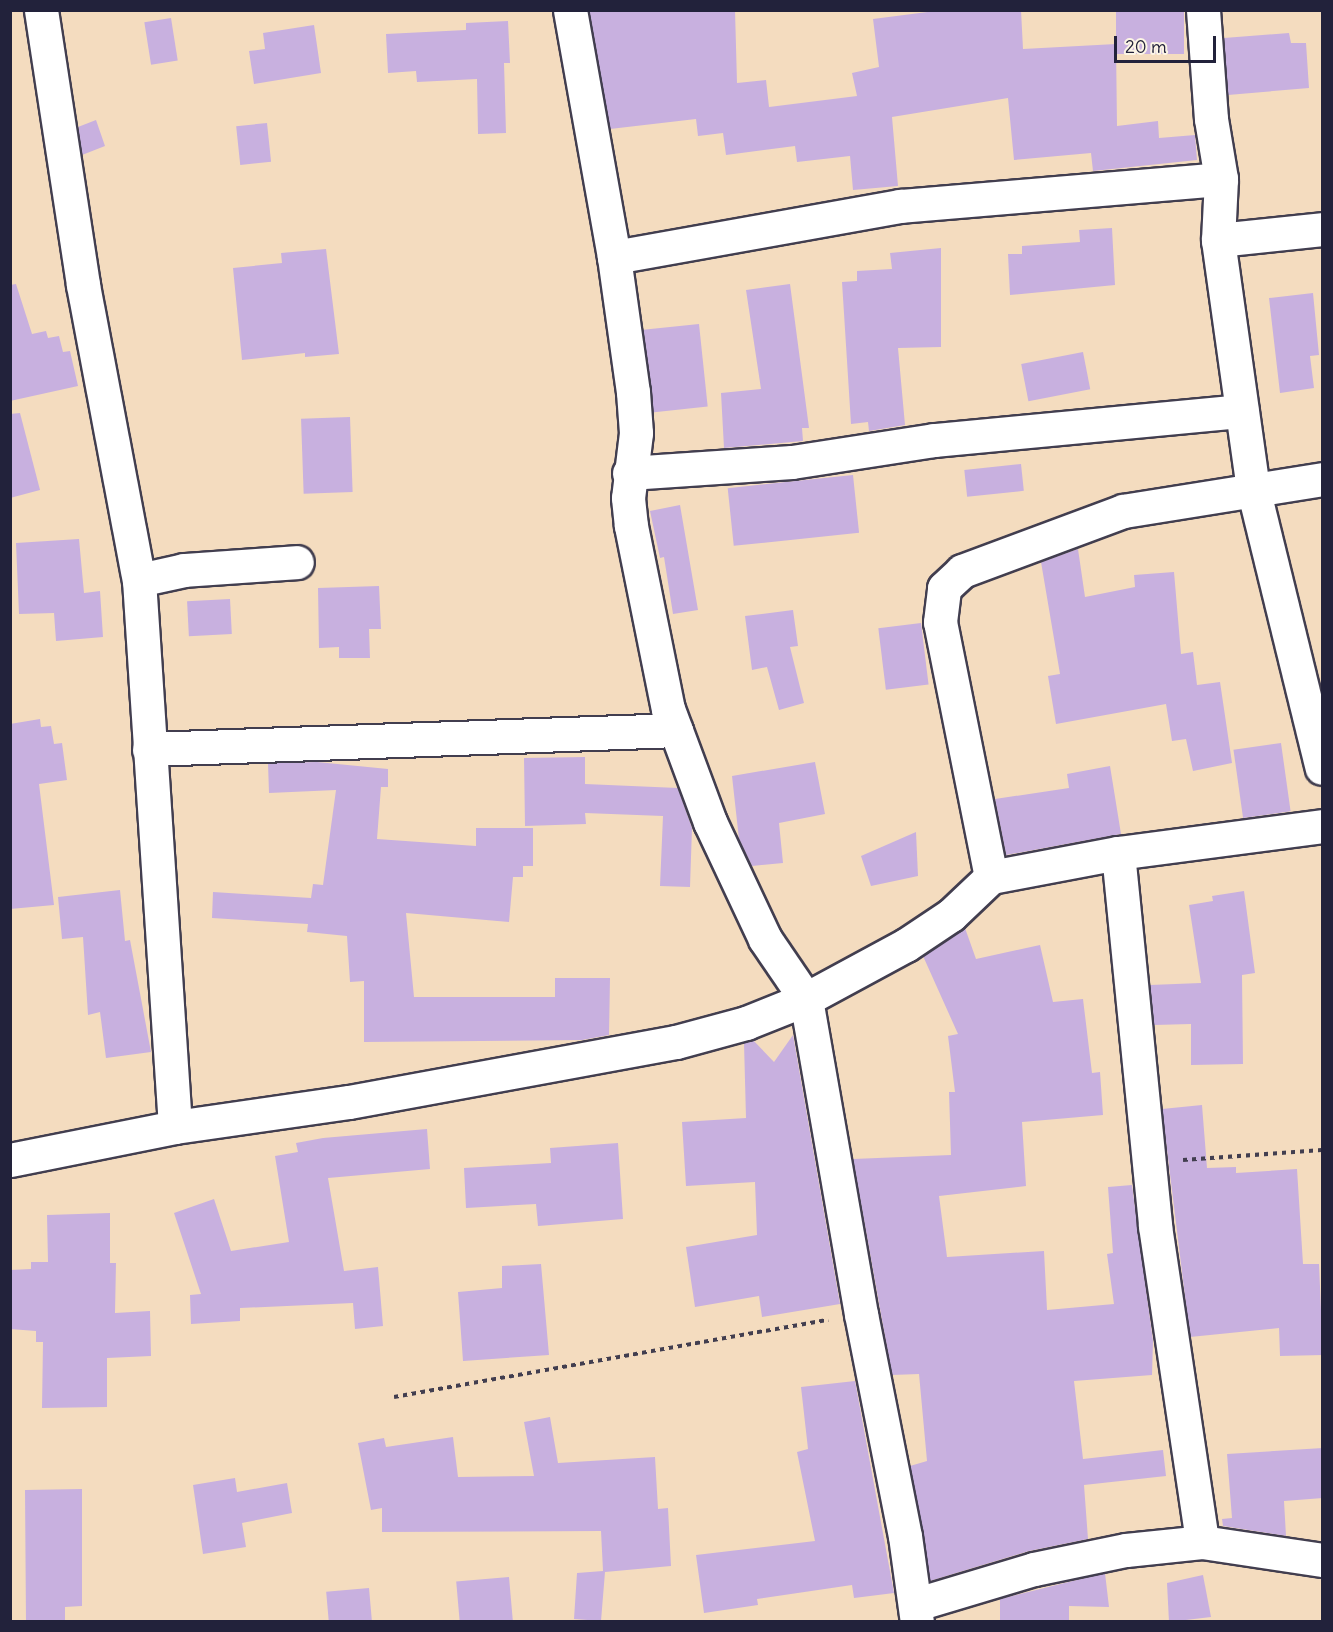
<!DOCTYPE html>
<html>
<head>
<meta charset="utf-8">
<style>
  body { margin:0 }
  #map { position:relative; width:1333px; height:1632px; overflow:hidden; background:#f4dcbf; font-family:Delius,sans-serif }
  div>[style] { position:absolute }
  .building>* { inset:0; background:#c8b0df; transform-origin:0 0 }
  .path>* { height:4px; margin-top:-2px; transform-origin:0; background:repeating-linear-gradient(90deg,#423e4f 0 4.5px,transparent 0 9px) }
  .roads { filter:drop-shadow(2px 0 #423e4f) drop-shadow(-2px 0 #423e4f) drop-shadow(0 2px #423e4f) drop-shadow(0 -2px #423e4f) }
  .minor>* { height:33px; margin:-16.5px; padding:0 16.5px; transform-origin:16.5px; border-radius:16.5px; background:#fff }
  span { translate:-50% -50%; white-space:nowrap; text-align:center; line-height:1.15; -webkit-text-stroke:6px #fcf5e5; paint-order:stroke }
  .frame { position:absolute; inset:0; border:12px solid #22223b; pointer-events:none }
  .scale { position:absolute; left:1114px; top:36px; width:102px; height:27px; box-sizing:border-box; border:3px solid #22223b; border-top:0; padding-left:8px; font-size:18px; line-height:21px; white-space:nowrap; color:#22223b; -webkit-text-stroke:4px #fcf5e5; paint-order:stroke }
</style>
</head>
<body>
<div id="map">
  <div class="building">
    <div style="clip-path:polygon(589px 10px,735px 10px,737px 83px,766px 80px,769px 107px,857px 96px,852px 73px,879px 67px,873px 19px,943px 10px,1021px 10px,1023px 49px,1116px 44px,1117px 126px,1158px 121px,1159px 138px,1195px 135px,1197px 160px,1093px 171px,1091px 153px,1014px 160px,1008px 98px,892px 117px,898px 186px,853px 190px,850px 156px,797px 162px,795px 146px,726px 155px,723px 133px,698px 136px,696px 119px,610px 129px)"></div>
    <div style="left:1116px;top:10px;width:68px;height:44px"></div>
    <div style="left:171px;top:18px;width:43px;height:27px;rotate:81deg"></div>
    <div style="clip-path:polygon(508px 21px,510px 63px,504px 63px,506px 133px,478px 134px,477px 79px,417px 82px,416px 71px,388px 73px,386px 34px,466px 30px,466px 23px)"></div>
    <div style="clip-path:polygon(314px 25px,321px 73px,254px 84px,249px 51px,265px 49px,263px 33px)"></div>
    <div style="clip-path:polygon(1289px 33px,1291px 43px,1306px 43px,1309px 88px,1228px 95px,1224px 38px)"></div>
    <div style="clip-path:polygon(96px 120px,105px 146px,82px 155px,78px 127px)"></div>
    <div style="left:267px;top:123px;width:39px;height:31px;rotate:84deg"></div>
    <div style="clip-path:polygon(1112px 228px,1115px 285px,1010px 295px,1008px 254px,1022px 254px,1022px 246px,1080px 242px,1079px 230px)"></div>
    <div style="clip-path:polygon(941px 248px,941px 347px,898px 348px,905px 425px,869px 431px,868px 422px,851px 424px,842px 282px,857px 281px,857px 271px,892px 269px,890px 253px)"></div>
    <div style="clip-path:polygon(326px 249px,339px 354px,305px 357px,305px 353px,242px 360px,233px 268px,282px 263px,281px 253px)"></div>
    <div style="clip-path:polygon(16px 284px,32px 334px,46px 331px,48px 338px,59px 336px,63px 352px,70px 351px,78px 386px,10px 401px,10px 285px)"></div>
    <div style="clip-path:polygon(790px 284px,809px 428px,802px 428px,803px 441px,724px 448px,721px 393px,761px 389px,746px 290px)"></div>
    <div style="clip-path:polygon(1313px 293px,1319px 355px,1310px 356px,1314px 388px,1280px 393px,1269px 298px)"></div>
    <div style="left:699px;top:324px;width:83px;height:56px;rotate:84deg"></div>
    <div style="left:1083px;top:352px;width:38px;height:63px;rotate:79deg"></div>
    <div style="clip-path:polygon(20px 413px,40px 490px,10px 498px,10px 414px)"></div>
    <div style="left:350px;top:417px;width:75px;height:49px;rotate:88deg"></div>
    <div style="left:1021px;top:464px;width:27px;height:57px;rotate:84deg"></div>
    <div style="left:853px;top:475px;width:58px;height:126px;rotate:84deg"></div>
    <div style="clip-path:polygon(680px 505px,698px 610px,673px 614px,664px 557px,660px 558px,650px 511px)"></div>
    <div style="clip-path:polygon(79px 539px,84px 593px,100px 591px,103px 637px,56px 641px,54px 613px,19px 614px,16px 543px)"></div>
    <div style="clip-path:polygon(1078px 549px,1085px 597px,1135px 587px,1134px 575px,1174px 572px,1181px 654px,1193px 652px,1197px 685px,1220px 682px,1232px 763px,1193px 771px,1186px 739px,1172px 741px,1166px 704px,1056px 724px,1048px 676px,1060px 674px,1041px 562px)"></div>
    <div style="clip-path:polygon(379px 586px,381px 629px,369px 629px,370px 658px,339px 658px,339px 647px,319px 648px,318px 588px)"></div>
    <div style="left:230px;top:599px;width:35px;height:43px;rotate:87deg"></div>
    <div style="clip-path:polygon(793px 610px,798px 646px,790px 647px,804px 703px,779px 710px,767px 667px,752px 670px,745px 616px)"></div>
    <div style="left:921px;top:623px;width:62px;height:43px;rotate:83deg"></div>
    <div style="clip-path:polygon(40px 719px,41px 727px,51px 726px,54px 744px,62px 743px,67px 780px,39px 784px,54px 905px,10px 909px,10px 724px)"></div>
    <div style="left:1281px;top:743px;width:69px;height:48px;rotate:82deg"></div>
    <div style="clip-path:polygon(585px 757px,585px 784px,678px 788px,692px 828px,690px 887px,660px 886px,663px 816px,585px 813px,586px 824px,525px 826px,524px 758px)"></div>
    <div style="clip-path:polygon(317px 762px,388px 769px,388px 787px,381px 787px,377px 839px,476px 846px,476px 828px,533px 828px,533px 866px,523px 866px,523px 877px,513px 877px,509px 922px,406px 913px,414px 997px,555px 997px,555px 978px,610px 978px,609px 1035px,582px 1040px,364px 1042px,364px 981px,350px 982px,347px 936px,307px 932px,308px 924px,212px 918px,213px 892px,311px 898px,313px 884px,323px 885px,336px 790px,269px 793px,268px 763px)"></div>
    <div style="clip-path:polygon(815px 762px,825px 814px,779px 823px,783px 863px,752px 866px,739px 839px,732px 776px)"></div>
    <div style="clip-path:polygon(1110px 766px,1121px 834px,1006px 855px,995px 799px,1069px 788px,1067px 774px)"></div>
    <div style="clip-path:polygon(916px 832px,918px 876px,871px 886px,861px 856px)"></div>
    <div style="clip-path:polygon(120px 890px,125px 941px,130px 940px,151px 1052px,106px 1058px,100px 1012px,88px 1015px,83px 937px,62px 939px,58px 897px)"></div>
    <div style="clip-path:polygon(1244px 891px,1255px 973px,1242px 975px,1243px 1064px,1191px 1065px,1191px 1024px,1154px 1025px,1150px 985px,1201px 983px,1189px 905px,1213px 901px,1212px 896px)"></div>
    <div style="clip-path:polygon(965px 928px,976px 959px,1040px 945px,1053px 1002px,1083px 999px,1092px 1073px,1100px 1072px,1103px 1115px,1022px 1122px,1026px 1186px,939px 1196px,947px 1257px,1044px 1251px,1047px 1310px,1114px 1304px,1107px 1254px,1113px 1253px,1108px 1187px,1132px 1185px,1153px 1341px,1152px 1375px,1074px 1381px,1083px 1459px,1163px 1450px,1166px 1476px,1084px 1485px,1088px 1539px,1029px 1551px,930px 1581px,910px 1466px,927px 1461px,919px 1374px,892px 1375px,853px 1159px,951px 1155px,949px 1092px,955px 1092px,948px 1036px,958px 1034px,923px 956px)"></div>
    <div style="clip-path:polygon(793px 1035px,840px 1304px,762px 1317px,759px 1296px,695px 1307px,686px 1247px,757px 1235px,755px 1182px,686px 1186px,682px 1122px,746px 1118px,744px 1043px,753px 1040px,774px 1062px)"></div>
    <div style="clip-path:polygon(1202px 1105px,1207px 1168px,1236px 1167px,1236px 1173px,1297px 1169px,1303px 1264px,1319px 1264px,1323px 1355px,1280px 1356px,1279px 1328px,1190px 1337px,1162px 1109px)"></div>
    <div style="clip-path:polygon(427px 1129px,430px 1169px,328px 1178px,344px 1271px,378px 1267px,383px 1326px,355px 1329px,353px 1303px,240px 1308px,240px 1321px,191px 1324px,190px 1295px,201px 1294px,174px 1213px,214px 1199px,231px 1251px,289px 1242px,275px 1156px,298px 1152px,296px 1143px,323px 1138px)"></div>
    <div style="clip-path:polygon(618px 1143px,623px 1219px,538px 1226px,536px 1204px,466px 1208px,464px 1168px,551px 1163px,550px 1148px)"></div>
    <div style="clip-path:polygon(110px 1213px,110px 1263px,116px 1263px,115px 1313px,150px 1311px,151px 1356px,107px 1358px,107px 1407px,42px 1408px,43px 1342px,36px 1342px,36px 1331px,10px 1329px,10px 1270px,31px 1269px,31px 1262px,48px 1262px,47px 1215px)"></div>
    <div style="clip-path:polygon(541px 1264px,549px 1355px,463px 1361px,458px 1292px,502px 1288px,502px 1266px)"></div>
    <div style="clip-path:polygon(855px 1381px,894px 1593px,854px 1598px,852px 1585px,757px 1599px,758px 1605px,704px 1613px,696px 1555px,815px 1541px,797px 1452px,808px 1449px,801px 1387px)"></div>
    <div style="clip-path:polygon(550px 1417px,558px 1463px,655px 1457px,658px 1509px,668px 1508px,671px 1566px,605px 1572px,601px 1621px,574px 1619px,577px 1573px,603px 1571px,601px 1531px,382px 1532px,382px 1508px,371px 1510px,358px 1443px,384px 1438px,386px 1447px,453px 1437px,458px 1477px,534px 1476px,524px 1422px)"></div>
    <div style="clip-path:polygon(1323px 1448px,1323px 1498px,1284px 1501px,1286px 1536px,1223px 1526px,1222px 1519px,1232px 1518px,1227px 1454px)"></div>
    <div style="clip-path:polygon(235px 1478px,237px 1492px,287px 1483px,292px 1513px,242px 1523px,246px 1547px,203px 1554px,193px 1485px)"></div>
    <div style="clip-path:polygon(82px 1489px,82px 1606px,65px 1607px,65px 1622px,26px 1622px,25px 1490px)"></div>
    <div style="clip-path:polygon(1105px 1573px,1109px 1607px,1069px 1606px,1069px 1622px,1000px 1622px,1000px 1599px)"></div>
    <div style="clip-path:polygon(1203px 1575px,1211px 1617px,1169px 1622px,1167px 1583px)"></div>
    <div style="left:509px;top:1577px;width:45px;height:53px;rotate:85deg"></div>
    <div style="left:369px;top:1588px;width:34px;height:43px;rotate:85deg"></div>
  </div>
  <div class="path">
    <div style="left:1183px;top:1160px;width:139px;rotate:-4.1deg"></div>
    <div style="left:394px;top:1397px;width:441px;rotate:-10.1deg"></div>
  </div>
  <div class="roads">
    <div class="minor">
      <div style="left:41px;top:10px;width:278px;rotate:81.3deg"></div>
      <div style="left:83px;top:285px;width:300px;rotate:79.3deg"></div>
      <div style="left:139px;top:580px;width:548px;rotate:86.23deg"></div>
      <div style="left:570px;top:10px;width:251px;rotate:79.9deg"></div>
      <div style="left:614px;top:257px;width:136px;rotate:82deg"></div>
      <div style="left:633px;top:392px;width:41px;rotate:85.8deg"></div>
      <div style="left:636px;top:433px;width:65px;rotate:97deg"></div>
      <div style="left:628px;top:498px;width:28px;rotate:84deg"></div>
      <div style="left:631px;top:526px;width:187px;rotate:78.6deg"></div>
      <div style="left:668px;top:709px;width:121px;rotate:69.6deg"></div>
      <div style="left:710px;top:822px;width:129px;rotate:64.8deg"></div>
      <div style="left:765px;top:939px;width:73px;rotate:55.7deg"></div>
      <div style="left:806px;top:999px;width:320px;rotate:80.1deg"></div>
      <div style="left:861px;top:1314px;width:226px;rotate:78.8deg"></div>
      <div style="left:905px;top:1536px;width:87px;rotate:82.1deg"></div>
      <div style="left:1203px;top:10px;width:109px;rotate:85.8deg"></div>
      <div style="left:1211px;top:119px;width:61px;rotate:80.5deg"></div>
      <div style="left:1221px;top:179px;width:61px;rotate:92.8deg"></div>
      <div style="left:1218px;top:240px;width:250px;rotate:82deg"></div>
      <div style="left:1253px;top:488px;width:288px;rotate:76.2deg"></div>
      <div style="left:1218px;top:240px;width:105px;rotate:-6deg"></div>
      <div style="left:614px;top:257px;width:291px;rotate:-10.1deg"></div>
      <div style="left:900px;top:206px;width:322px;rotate:-4.8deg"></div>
      <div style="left:629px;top:473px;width:163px;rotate:-3.9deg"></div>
      <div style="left:792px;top:462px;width:144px;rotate:-8.8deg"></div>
      <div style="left:934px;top:440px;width:309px;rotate:-5.4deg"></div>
      <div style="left:139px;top:580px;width:46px;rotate:-12.5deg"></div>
      <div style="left:184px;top:570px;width:113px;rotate:-4deg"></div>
      <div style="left:149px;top:749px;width:527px;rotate:-2.06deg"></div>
      <div style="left:1118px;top:853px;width:375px;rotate:84.3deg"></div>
      <div style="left:1155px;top:1226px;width:319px;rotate:81.5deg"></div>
      <div style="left:991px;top:877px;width:260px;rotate:-101.3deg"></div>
      <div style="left:940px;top:622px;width:34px;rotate:-83deg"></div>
      <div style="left:944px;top:588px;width:25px;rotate:-43deg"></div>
      <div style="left:962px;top:571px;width:172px;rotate:-20.4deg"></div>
      <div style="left:1123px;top:511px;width:202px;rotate:-9.1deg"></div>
      <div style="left:10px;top:1160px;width:168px;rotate:-11.3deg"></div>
      <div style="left:175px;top:1127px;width:176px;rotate:-8.2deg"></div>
      <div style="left:349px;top:1102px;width:332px;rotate:-10.4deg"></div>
      <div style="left:676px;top:1042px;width:73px;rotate:-15.2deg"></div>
      <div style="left:746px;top:1023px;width:65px;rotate:-21.8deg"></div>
      <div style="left:806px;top:999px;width:114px;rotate:-28.4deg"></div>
      <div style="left:906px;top:945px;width:54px;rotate:-33.7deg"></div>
      <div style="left:951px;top:915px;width:55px;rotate:-43.5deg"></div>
      <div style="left:991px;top:877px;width:129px;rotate:-10.7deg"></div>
      <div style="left:1118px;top:853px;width:206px;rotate:-7.5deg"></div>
      <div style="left:917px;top:1604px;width:122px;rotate:-16.7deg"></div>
      <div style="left:1034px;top:1569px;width:94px;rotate:-11.7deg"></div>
      <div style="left:1126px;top:1550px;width:76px;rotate:-6deg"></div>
      <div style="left:1202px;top:1542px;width:121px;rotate:8.5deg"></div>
    </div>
  </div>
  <div class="frame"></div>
  <div class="scale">20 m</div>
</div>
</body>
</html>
